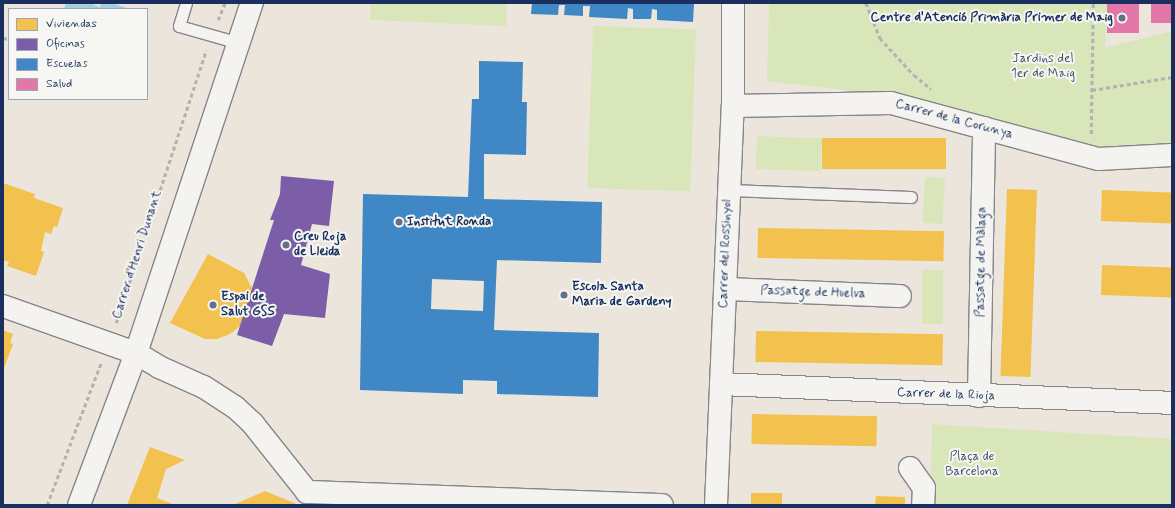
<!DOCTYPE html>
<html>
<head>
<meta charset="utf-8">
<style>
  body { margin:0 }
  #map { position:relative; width:1175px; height:508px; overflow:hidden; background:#ebe5dc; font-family:Mynerve,sans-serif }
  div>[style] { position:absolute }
  .green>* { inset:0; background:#d9e6ba; transform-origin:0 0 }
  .water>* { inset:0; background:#a2d0e2 }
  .homes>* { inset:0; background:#f2c14e; transform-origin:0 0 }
  .offices>* { inset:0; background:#7b5ea7 }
  .schools>* { inset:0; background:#3f88c5 }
  .health>* { inset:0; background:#e377a8; transform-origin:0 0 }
  .path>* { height:2.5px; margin-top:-1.25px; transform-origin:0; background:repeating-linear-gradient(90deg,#b0b2b6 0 4px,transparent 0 7px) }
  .roads { filter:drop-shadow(1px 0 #85868b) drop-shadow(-1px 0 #85868b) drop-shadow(0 1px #85868b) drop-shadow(0 -1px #85868b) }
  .service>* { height:11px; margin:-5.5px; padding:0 5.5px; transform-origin:5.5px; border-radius:5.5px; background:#f4f3f0 }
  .minor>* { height:22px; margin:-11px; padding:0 11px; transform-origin:11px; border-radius:11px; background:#f4f3f0 }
  .dots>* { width:11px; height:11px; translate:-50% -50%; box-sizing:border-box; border:2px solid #f6f6f2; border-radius:50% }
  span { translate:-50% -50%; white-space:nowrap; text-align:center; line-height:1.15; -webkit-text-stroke:4px #f6f6f2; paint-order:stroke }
  .poi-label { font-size:13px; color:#1b2f5e; font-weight:700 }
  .right { translate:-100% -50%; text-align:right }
  .left { translate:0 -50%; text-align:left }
  .park-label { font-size:13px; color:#3e546b }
  .street-label { font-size:13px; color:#1b2f5e }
  .frame { position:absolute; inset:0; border:4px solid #1b2f5e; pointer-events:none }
  .legend { position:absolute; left:8px; top:8px; width:140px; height:92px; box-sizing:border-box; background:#f6f6f2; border:1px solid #9ea6b7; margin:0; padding:5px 7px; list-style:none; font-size:12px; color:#1b2f5e }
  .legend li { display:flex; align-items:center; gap:8px; height:20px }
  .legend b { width:20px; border:1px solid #9ea6b7 }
</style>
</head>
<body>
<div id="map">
  <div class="green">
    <div style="clip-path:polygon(371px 3px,507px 3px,506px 26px,370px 20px)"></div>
    <div style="clip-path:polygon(769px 3px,1107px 3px,1105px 48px,1172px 31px,1172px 143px,1086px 147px,904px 97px,767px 81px)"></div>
    <div style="left:593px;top:26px;width:103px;height:162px;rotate:2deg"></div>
    <div style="left:757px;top:136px;width:65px;height:33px;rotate:2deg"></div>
    <div style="left:925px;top:177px;width:20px;height:46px;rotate:3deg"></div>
    <div style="left:922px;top:270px;width:21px;height:54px"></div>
    <div style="clip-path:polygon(932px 424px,1172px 439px,1172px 505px,930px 505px)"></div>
  </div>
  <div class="water">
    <div style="clip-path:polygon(66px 3px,89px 3px,100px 7px,101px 3px,112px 3px,130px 9px,64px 9px)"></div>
  </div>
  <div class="homes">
    <div style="left:822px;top:138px;width:124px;height:31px"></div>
    <div style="clip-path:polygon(3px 183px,35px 194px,34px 198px,63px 208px,57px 227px,54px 226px,51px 234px,45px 232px,41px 251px,44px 252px,36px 276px,7px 266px,9px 262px,3px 260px)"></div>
    <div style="left:1007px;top:189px;width:30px;height:187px;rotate:2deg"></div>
    <div style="left:1102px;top:190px;width:70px;height:31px;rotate:2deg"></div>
    <div style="left:758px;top:228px;width:186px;height:30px;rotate:1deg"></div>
    <div style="clip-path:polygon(208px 254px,244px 273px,252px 288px,240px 326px,230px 334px,217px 339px,205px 339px,170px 323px)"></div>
    <div style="left:1102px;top:265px;width:70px;height:30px;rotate:2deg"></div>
    <div style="clip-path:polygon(3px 330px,13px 334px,10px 343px,13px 344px,3px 371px)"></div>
    <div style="left:756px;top:331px;width:187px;height:31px;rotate:1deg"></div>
    <div style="left:752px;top:414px;width:125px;height:30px;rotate:1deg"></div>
    <div style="clip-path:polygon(150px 447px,185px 460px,166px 469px,157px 498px,175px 505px,127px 505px)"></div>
    <div style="clip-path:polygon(265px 491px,299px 505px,233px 505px)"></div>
    <div style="left:751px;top:493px;width:31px;height:12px"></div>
    <div style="clip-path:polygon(876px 496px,905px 497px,905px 505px,875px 505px)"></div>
  </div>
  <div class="offices">
    <div style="clip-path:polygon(281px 176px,334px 181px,329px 226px,312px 224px,301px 265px,330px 274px,325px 318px,284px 314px,272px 346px,237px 335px,274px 220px,270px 220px,280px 194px)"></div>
  </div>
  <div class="schools">
    <div style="clip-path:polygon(532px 3px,692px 3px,694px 4px,693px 22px,657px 20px,657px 10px,652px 9px,651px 19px,633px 19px,633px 9px,628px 8px,627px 19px,589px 17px,590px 6px,583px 6px,583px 16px,564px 15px,565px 5px,559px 5px,558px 15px,531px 14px)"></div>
    <div style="clip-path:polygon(evenodd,479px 61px,523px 62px,522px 102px,527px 102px,526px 155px,484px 154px,484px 199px,602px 202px,601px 263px,497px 260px,494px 330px,599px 333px,598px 397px,497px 394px,497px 381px,463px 380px,463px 394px,360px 390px,363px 194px,468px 197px,472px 99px,479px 99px,479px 61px,432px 279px,484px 281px,483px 311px,431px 309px,432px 279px)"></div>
  </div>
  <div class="health">
    <div style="left:1107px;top:3px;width:32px;height:30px"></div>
    <div style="left:1151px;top:3px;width:21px;height:20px"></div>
  </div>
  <div class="path">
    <div style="left:866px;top:3px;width:38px;rotate:68deg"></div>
    <div style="left:880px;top:38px;width:50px;rotate:47.4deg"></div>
    <div style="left:914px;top:75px;width:22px;rotate:39deg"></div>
    <div style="left:218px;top:20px;width:18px;rotate:-68deg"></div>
    <div style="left:3px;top:38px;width:6px;rotate:9deg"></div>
    <div style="left:1092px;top:90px;width:81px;rotate:-9.2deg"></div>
    <div style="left:1091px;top:134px;width:131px;rotate:-89.1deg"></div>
    <div style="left:116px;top:323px;width:287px;rotate:-71.7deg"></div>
    <div style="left:47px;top:505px;width:152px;rotate:-69.2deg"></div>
  </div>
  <div class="roads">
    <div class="service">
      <div style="left:186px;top:3px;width:24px;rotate:107deg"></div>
      <div style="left:179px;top:26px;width:62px;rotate:15.8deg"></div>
      <div style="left:729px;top:190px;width:182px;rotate:2.2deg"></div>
    </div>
    <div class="minor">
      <div style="left:733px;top:106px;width:158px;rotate:-1.1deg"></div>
      <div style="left:891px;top:103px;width:215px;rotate:15.1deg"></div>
      <div style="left:1099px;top:159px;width:73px;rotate:-3.1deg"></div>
      <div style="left:725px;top:289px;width:175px;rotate:2.3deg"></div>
      <div style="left:3px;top:306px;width:141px;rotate:19.5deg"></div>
      <div style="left:136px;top:353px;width:27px;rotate:31deg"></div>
      <div style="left:159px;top:367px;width:49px;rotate:24deg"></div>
      <div style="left:204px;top:387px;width:37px;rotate:33deg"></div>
      <div style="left:235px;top:407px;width:25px;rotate:43deg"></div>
      <div style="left:253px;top:424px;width:87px;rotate:51.5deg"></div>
      <div style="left:307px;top:492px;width:355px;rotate:2.1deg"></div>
      <div style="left:721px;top:384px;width:451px;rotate:2.4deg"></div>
      <div style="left:979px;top:396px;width:268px;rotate:-88.9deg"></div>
      <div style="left:910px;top:468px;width:24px;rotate:55deg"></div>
      <div style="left:924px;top:488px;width:17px;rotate:93deg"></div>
      <div style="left:79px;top:505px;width:162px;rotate:-69.4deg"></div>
      <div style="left:136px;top:353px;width:369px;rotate:-71.7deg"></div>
      <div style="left:716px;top:505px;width:399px;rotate:-87.6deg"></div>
      <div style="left:733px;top:106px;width:103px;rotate:-90deg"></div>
    </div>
  </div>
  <div class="dots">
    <div style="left:1122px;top:18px;background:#646f8a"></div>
    <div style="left:399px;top:222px;background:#646f8a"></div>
    <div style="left:286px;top:245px;background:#646f8a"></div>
    <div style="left:564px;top:295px;background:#646f8a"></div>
    <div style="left:213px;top:305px;background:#646f8a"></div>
  </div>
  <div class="poi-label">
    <span class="right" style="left:1113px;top:18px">Centre d'Atenció Primària Primer de Maig</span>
    <span class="left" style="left:407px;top:222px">Institut Ronda</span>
    <span class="left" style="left:294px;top:245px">Creu Roja<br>de Lleida</span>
    <span class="left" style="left:572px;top:295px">Escola Santa<br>Maria de Gardeny</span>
    <span class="left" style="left:221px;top:305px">Espai de<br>Salut GSS</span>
  </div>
  <div class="park-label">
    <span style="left:1043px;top:67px">Jardins del<br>1er de Maig</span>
    <span style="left:972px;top:465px">Plaça de<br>Barcelona</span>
  </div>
  <div class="street-label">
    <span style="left:954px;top:120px;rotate:15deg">Carrer de la Corunya</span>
    <span style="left:726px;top:254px;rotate:-88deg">Carrer del Rossinyol</span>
    <span style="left:138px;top:255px;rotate:-72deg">Carrer d'Henri Dunant</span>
    <span style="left:982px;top:262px;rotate:-89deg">Passatge de Màlaga</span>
    <span style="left:813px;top:293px;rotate:2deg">Passatge de Huelva</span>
    <span style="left:946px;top:395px;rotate:2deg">Carrer de la Rioja</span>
  </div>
  <div class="frame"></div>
  <ul class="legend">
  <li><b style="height:11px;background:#f2c14e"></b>Viviendas</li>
  <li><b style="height:11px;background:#7b5ea7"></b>Oficinas</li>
  <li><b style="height:11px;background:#3f88c5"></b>Escuelas</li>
  <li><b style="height:11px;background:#e377a8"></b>Salud</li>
  </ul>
</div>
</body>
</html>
